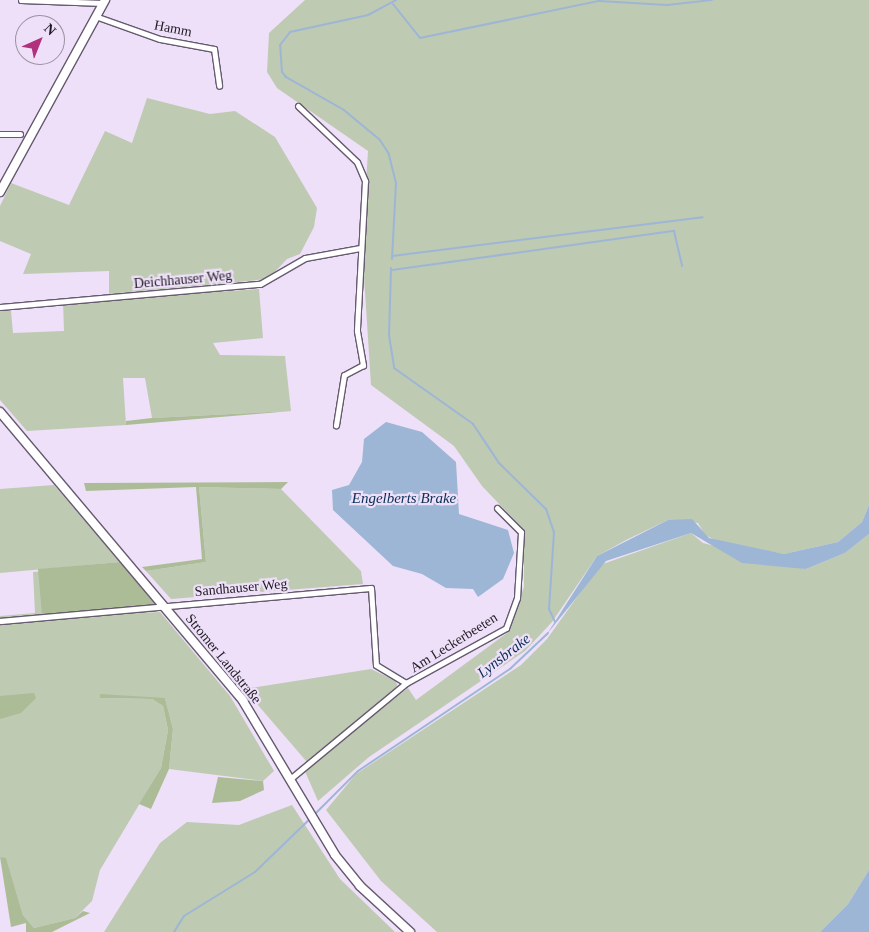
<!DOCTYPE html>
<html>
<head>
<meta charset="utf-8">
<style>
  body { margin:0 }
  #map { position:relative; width:869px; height:932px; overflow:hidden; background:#ede0f8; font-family:"Times New Roman",serif }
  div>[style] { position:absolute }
  .green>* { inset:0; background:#bfcab2 }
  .forest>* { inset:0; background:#acbc97 }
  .water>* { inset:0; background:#9db6d6 }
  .stream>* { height:2px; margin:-1px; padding:0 1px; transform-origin:1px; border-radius:1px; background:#9db6d6 }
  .roads { filter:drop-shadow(1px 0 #665a6f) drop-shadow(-1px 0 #665a6f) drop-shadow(0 1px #665a6f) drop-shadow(0 -1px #665a6f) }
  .street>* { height:5px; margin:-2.5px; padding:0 2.5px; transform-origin:2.5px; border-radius:2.5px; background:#fff }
  .secondary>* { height:8px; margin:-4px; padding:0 4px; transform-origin:4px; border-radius:4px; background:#fff }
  span { translate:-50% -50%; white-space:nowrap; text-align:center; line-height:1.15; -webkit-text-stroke:4.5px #ede0f8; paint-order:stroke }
  .street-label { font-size:14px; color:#1f1a22 }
  .water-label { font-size:15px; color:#082c54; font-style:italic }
  .north { position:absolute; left:15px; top:15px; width:50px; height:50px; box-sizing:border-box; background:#ede0f8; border:1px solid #9b91a2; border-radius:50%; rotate:44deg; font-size:14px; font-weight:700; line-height:20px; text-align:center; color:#1f1a22 }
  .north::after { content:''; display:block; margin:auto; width:18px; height:22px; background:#b1317d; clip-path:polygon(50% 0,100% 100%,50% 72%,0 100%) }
</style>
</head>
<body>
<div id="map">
  <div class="green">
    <div style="clip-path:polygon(305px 0,869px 0,869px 505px,862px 522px,838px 542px,784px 554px,719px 542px,705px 535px,698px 523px,668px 520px,628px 539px,597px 556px,552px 622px,525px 651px,369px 757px,318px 801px,304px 769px,408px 688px,416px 700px,507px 633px,524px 587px,524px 530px,482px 486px,454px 446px,371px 385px,362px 245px,368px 151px,277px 88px,267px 72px,269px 33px)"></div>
    <div style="clip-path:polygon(147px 98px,210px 114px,235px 111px,275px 137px,317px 208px,314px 227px,300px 254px,287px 259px,268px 279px,109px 294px,109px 271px,23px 274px,31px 254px,0 241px,0 206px,11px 183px,69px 205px,105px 131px,132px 143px)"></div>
    <div style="clip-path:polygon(259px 289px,263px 338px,213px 343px,220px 355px,285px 356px,291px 411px,152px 418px,145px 378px,123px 378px,126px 425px,27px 431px,0 400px,0 311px,11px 311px,13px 333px,64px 331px,63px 302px)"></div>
    <div style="clip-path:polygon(54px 485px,120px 562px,0 573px,0 489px)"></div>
    <div style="clip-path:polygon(199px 487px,281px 489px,361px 571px,363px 584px,171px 599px,146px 571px,206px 562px)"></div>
    <div style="clip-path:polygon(691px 533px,703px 543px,806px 569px,845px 553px,869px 534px,869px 870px,848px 904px,820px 932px,437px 932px,381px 881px,326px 810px,356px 774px,521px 665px,547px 639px,600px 565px)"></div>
    <div style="clip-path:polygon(123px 566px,160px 611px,145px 613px,160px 612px,230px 696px,274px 771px,263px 781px,169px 769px,173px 729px,165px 698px,101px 698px,152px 699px,163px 706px,168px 730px,161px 768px,100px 870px,92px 901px,75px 918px,34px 928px,23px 915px,6px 859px,0 857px,0 616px,35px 613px,33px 572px)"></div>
    <div style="clip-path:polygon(371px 669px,396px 681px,398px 689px,307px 762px,244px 689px)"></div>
    <div style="clip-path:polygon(292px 805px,340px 879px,395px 932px,104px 932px,160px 843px,187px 822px,239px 825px)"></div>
  </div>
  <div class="forest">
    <div style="clip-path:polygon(291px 411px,126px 425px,126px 421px,152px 418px)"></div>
    <div style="clip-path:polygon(288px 482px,281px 489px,199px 487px,206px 562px,146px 571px,142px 567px,202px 559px,196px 487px,86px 491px,84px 483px)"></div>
    <div style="clip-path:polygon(120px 562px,156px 605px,42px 615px,38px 569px)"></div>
    <div style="clip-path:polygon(34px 693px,36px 698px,21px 713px,0 719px,0 696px)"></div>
    <div style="clip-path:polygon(100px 694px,165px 698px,173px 729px,169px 769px,151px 809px,139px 804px,161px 768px,168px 730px,163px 706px,152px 699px,100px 698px)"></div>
    <div style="clip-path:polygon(218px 777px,263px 781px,264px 790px,240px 801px,212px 803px)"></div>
    <div style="clip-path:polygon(0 857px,6px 858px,23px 915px,34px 928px,75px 918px,83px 911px,90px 913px,52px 932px,26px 932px,26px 923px,11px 927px)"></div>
  </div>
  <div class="water">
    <div style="clip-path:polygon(386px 422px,422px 432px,456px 462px,459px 514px,508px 530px,514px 553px,503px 579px,478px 597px,473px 589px,446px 588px,422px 574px,393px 566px,333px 510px,332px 490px,349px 485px,362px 462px,364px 439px)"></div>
    <div style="clip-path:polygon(869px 505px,869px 534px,845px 553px,806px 569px,742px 563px,691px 533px,606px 561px,547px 634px,597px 556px,668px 520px,692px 519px,709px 538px,784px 554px,838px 542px,862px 522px)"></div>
    <div style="clip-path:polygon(869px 870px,869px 932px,820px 932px,848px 904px)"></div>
  </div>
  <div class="stream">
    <div style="left:393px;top:4px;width:43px;rotate:51.5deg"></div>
    <div style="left:420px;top:38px;width:183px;rotate:-11.7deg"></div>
    <div style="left:599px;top:1px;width:68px;rotate:3.4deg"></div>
    <div style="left:667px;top:5px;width:45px;rotate:-6.3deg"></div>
    <div style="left:392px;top:256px;width:313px;rotate:-7.1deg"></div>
    <div style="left:392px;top:259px;width:76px;rotate:-87deg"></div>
    <div style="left:396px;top:183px;width:30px;rotate:-104deg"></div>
    <div style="left:389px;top:154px;width:17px;rotate:-123deg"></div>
    <div style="left:380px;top:140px;width:47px;rotate:-140.2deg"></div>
    <div style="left:344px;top:110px;width:67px;rotate:-150.4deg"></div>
    <div style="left:286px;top:77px;width:6px;rotate:-129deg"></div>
    <div style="left:282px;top:72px;width:27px;rotate:-94deg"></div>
    <div style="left:280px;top:45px;width:16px;rotate:-52deg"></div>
    <div style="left:290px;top:32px;width:80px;rotate:-12.3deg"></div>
    <div style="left:368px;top:15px;width:32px;rotate:-28deg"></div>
    <div style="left:391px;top:268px;width:67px;rotate:91.7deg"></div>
    <div style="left:389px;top:335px;width:33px;rotate:81deg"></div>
    <div style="left:394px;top:368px;width:97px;rotate:35.3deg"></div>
    <div style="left:473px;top:424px;width:47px;rotate:56.3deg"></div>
    <div style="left:499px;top:463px;width:66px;rotate:44.4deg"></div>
    <div style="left:546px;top:509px;width:24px;rotate:71deg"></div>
    <div style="left:554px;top:532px;width:77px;rotate:93.7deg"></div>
    <div style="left:549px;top:609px;width:14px;rotate:65deg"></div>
    <div style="left:392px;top:270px;width:285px;rotate:-7.9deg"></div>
    <div style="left:674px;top:231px;width:36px;rotate:77deg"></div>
    <div style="left:314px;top:815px;width:62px;rotate:-45deg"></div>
    <div style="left:358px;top:771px;width:184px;rotate:-33.9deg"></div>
    <div style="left:511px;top:668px;width:51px;rotate:-43.4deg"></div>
    <div style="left:174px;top:932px;width:19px;rotate:-58deg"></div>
    <div style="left:184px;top:916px;width:84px;rotate:-31.8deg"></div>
    <div style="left:255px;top:872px;width:78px;rotate:-44deg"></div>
  </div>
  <div class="roads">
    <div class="street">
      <div style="left:21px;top:0;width:82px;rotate:2.1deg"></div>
      <div style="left:95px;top:16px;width:69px;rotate:19.5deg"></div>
      <div style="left:160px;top:39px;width:55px;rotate:10.5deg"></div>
      <div style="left:214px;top:49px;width:37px;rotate:82deg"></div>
      <div style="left:298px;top:106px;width:81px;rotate:43.5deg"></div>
      <div style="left:357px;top:162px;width:21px;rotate:67deg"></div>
      <div style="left:365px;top:181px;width:150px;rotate:93.1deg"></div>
      <div style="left:357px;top:331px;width:35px;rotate:80deg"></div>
      <div style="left:363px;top:365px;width:21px;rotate:152deg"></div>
      <div style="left:344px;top:375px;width:51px;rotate:99.1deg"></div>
      <div style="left:0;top:134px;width:20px"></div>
      <div style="left:0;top:307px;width:261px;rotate:-5.1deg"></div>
      <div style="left:260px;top:284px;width:52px;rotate:-30deg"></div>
      <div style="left:305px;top:258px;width:56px;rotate:-10.3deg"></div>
      <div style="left:0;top:621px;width:372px;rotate:-5.1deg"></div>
      <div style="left:371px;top:588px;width:77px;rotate:86.3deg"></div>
      <div style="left:376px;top:665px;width:35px;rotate:31deg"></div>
      <div style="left:290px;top:779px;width:151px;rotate:-39.6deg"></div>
      <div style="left:406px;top:683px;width:114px;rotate:-28.8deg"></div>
      <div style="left:506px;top:628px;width:32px;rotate:-70deg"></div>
      <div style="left:517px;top:598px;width:66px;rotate:-86.5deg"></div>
      <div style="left:521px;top:532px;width:34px;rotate:-135deg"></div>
    </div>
    <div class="secondary">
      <div style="left:0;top:192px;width:219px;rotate:-61.3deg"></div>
      <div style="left:0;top:412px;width:378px;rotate:49.9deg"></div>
      <div style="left:243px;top:701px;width:179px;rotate:59.1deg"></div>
      <div style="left:335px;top:855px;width:40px;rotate:51deg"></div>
      <div style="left:360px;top:886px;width:68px;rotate:42.6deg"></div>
    </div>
  </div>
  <div class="street-label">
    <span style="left:173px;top:29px;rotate:11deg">Hamm</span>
    <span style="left:183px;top:280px;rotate:-5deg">Deichhauser Weg</span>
    <span style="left:241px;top:588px;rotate:-5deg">Sandhauser Weg</span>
    <span style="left:454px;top:643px;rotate:-32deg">Am Leckerbeeten</span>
    <span style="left:223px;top:659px;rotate:51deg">Stromer Landstraße</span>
  </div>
  <div class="water-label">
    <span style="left:404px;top:499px">Engelberts Brake</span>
    <span style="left:504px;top:656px;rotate:-38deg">Lynsbrake</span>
  </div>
  <div class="north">N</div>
</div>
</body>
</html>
